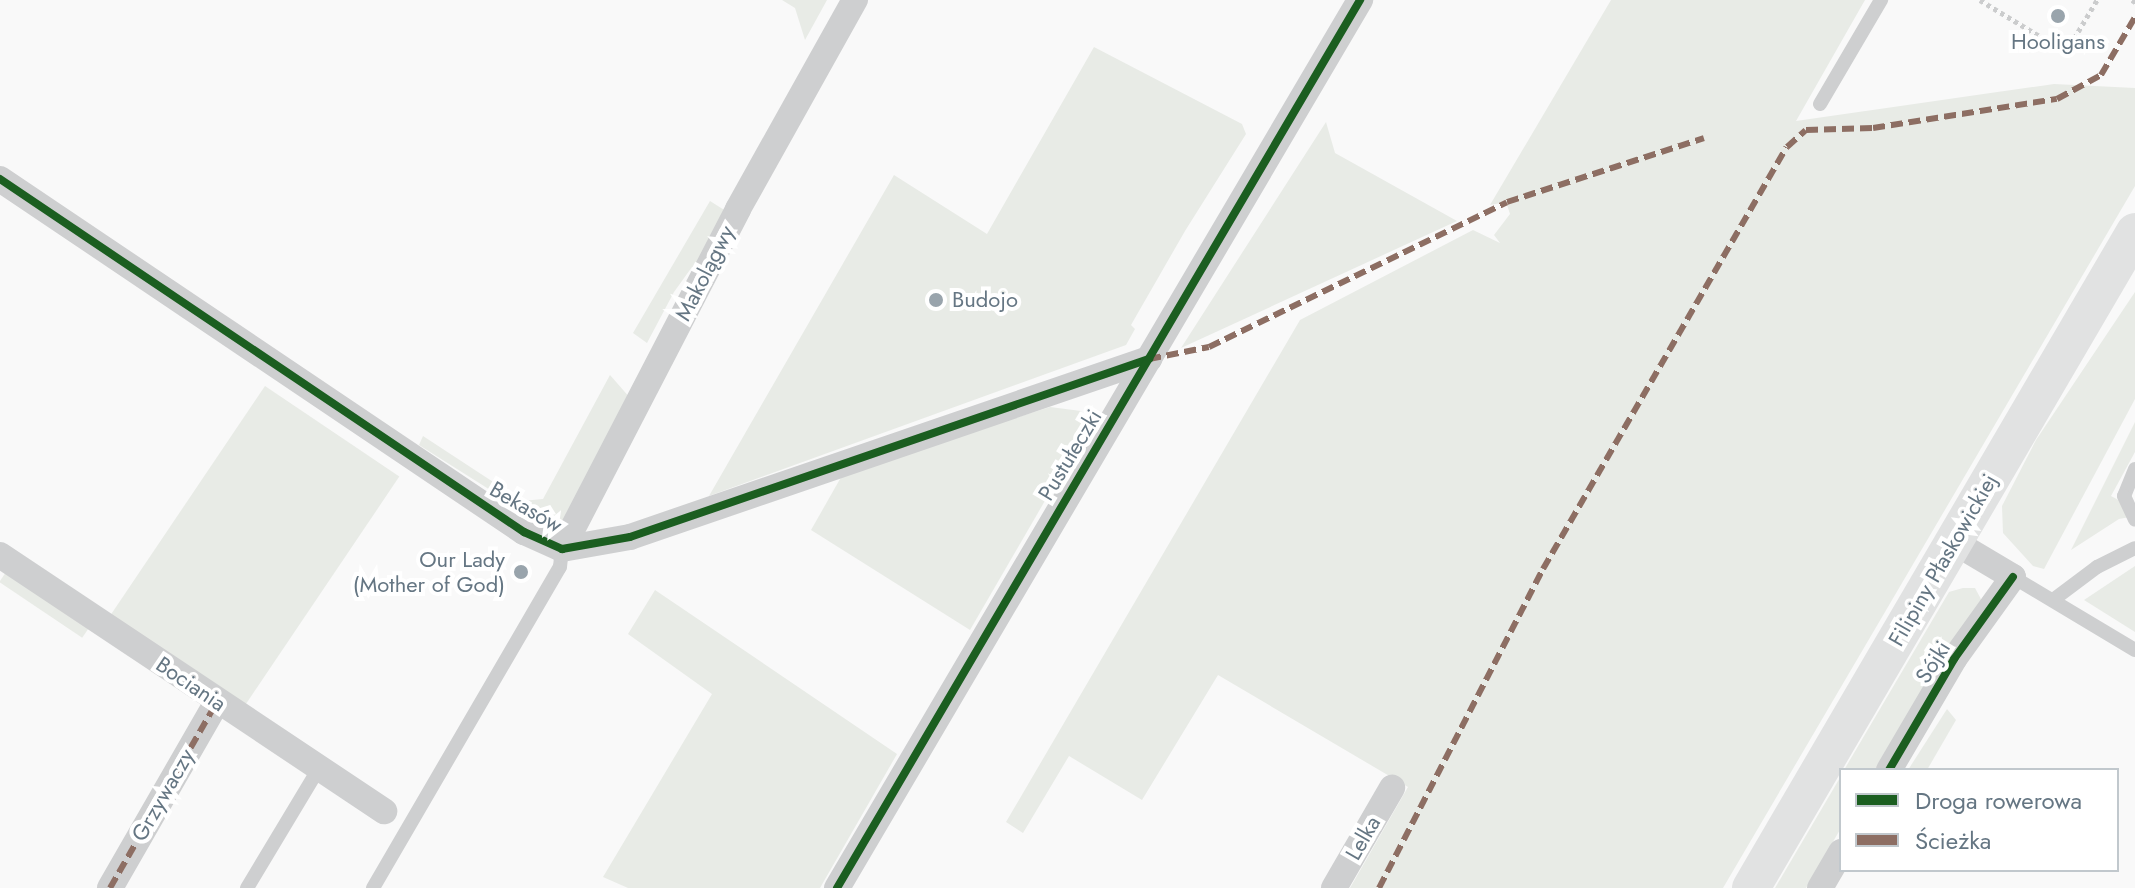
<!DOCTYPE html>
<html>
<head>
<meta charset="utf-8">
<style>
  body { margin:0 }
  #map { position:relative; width:2135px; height:888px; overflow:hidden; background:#f9f9f9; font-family:Jost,sans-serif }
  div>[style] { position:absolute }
  .green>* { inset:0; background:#e8ebe6; transform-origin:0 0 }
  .path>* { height:5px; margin-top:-2.5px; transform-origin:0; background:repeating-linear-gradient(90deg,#cbcccd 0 4px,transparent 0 8px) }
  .lane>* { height:14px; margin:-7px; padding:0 7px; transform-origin:7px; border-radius:7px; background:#cecfd0 }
  .street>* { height:26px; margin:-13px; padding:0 13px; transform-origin:13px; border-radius:13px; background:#cecfd0 }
  .secondary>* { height:38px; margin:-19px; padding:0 19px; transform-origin:19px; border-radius:19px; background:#e1e2e2 }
  .quiet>* { height:6px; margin-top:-3px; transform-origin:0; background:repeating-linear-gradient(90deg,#8d6e63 0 12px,transparent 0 18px) }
  .cycleway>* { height:8px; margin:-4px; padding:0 4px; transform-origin:4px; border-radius:4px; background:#1b5e20 }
  .dots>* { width:22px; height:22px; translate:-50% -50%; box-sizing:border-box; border:4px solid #fff; border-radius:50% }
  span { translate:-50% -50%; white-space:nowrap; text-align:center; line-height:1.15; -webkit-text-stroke:8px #fff; paint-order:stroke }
  .poi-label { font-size:22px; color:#657683 }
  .left { translate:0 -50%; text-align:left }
  .right { translate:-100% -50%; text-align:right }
  .street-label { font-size:22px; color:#657683 }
  .legend { position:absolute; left:1839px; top:768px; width:280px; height:104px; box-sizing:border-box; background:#fff; border:2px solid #c1c8cd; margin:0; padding:10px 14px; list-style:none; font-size:24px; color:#657683 }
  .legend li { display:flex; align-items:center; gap:16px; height:40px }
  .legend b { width:40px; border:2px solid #c1c8cd }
</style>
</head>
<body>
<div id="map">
  <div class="green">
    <div style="clip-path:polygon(782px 0,827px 0,805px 40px,795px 8px)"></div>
    <div style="clip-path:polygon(1611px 0,1865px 0,1796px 121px,2054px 84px,2135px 88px,2135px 186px,1723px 888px,1350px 888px,1408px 787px,1218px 675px,1142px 800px,1069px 756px,1023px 833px,1006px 822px,1300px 320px,1473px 230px,1500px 243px,1494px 235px,1510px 214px,1506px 202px,1490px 205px)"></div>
    <div style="clip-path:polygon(1094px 47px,1242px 124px,1246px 134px,1185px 231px,1131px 325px,1135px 329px,1126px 345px,709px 496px,894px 175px,987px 234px)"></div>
    <div style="clip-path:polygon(1326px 122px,1335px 153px,1457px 221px,1181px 348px)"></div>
    <div style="clip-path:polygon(710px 201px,729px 213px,700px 267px,692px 267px,674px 292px,647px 343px,633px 333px)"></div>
    <div style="clip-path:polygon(2135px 292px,2135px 399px,2044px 569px,2033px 566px,2003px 533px,2002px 506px,2036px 440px)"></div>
    <div style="clip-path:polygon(610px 375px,631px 399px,567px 520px,549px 527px,419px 445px,423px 436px,522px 501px,543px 499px)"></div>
    <div style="left:265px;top:386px;width:162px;height:277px;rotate:34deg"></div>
    <div style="clip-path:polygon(1050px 407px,1081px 411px,1086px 430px,970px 630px,811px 530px,844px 472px)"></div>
    <div style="clip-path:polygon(2135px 422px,2135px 452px,2111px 496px,2135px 509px,2135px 516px,2119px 519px,2071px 550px)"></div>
    <div style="clip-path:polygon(2135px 566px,2135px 632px,2084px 600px)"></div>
    <div style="left:6px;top:572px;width:100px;height:12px;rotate:34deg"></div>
    <div style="clip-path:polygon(1963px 588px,1975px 588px,1982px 601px,1941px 658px,1875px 770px,1844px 770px,1949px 592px)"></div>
    <div style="clip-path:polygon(655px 590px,897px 754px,820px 888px,628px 888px,603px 877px,712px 694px,628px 634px)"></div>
    <div style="clip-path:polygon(1947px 709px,1956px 720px,1927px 770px,1908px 770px)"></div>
    <div style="clip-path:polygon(1841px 776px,1841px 828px,1806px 888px,1775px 888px)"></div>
  </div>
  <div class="path">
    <div style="left:1980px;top:0;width:100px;rotate:31.2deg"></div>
    <div style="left:2066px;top:52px;width:61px;rotate:-59.2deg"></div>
    <div style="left:2132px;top:0;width:4px;rotate:34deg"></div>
  </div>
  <div class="lane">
    <div style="left:1820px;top:104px;width:121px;rotate:-59.6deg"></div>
    <div style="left:2135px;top:469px;width:29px;rotate:112deg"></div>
    <div style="left:2124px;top:496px;width:26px;rotate:65deg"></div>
    <div style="left:2013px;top:577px;width:142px;rotate:30.9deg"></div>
    <div style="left:2053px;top:600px;width:55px;rotate:-36.9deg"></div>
    <div style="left:2097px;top:567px;width:42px;rotate:-26.6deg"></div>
    <div style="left:247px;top:888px;width:140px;rotate:-59deg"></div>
    <div style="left:373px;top:888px;width:371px;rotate:-59.8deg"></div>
    <div style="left:560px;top:567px;width:18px;rotate:-84deg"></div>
  </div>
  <div class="street">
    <div style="left:0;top:179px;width:632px;rotate:33.97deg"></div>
    <div style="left:524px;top:532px;width:42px;rotate:24.1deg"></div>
    <div style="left:562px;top:549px;width:69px;rotate:-10deg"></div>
    <div style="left:630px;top:537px;width:549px;rotate:-18.93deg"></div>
    <div style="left:562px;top:549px;width:383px;rotate:-62.6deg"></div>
    <div style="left:738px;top:209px;width:240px;rotate:-60.8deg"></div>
    <div style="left:0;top:555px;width:462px;rotate:33.7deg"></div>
    <div style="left:1889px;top:770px;width:129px;rotate:-59.6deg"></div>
    <div style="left:1954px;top:659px;width:101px;rotate:-54.3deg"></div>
    <div style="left:2013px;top:577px;width:69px;rotate:-149.3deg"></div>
    <div style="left:110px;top:888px;width:215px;rotate:-60.1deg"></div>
    <div style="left:837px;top:888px;width:1031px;rotate:-59.5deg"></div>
    <div style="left:1334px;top:888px;width:116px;rotate:-59.9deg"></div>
    <div style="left:1820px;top:888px;width:42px;rotate:-59.7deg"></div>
  </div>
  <div class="secondary">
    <div style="left:1751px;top:888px;width:760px;rotate:-59.66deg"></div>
  </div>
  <div class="quiet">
    <div style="left:1149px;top:359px;width:61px;rotate:-11.3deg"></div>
    <div style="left:1209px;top:347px;width:331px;rotate:-25.9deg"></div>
    <div style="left:1507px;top:202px;width:207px;rotate:-18deg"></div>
    <div style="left:110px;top:888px;width:215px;rotate:-60.1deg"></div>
    <div style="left:1379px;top:888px;width:359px;rotate:-62.8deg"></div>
    <div style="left:1543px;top:569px;width:487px;rotate:-60deg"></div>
    <div style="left:1787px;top:147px;width:25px;rotate:-42deg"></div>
    <div style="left:1806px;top:130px;width:67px;rotate:-1.7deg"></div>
    <div style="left:1873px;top:128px;width:186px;rotate:-9deg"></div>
    <div style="left:2057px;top:99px;width:50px;rotate:-28.6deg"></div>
    <div style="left:2101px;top:75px;width:67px;rotate:-59.6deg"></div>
  </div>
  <div class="cycleway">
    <div style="left:0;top:179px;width:632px;rotate:33.97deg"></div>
    <div style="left:524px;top:532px;width:42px;rotate:24.1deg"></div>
    <div style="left:562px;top:549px;width:69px;rotate:-10deg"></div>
    <div style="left:630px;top:537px;width:549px;rotate:-18.93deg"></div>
    <div style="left:1889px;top:770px;width:129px;rotate:-59.6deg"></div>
    <div style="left:1954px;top:659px;width:101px;rotate:-54.3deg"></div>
    <div style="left:837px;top:888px;width:1031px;rotate:-59.5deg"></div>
  </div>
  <div class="dots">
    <div style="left:2058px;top:16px;background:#99a4ac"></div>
    <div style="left:936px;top:300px;background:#99a4ac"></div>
    <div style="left:521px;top:572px;background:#99a4ac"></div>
  </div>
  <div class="poi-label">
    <span style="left:2058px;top:42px">Hooligans</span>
    <span class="left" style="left:952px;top:300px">Budojo</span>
    <span class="right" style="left:505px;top:572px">Our Lady<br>(Mother of God)</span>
  </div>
  <div class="street-label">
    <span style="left:705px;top:273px;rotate:-63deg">Makolągwy</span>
    <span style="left:1070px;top:455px;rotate:-59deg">Pustułeczki</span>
    <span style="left:526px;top:507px;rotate:30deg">Bekasów</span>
    <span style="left:1943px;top:560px;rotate:-60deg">Filipiny Płaskowickiej</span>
    <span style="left:1933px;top:662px;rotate:-58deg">Sójki</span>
    <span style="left:191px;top:684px;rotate:34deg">Bociania</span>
    <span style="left:163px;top:795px;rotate:-60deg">Grzywaczy</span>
    <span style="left:1363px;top:838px;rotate:-60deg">Lelka</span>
  </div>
  <ul class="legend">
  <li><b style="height:10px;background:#1b5e20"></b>Droga rowerowa</li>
  <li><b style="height:10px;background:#8d6e63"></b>Ścieżka</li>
  </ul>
</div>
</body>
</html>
